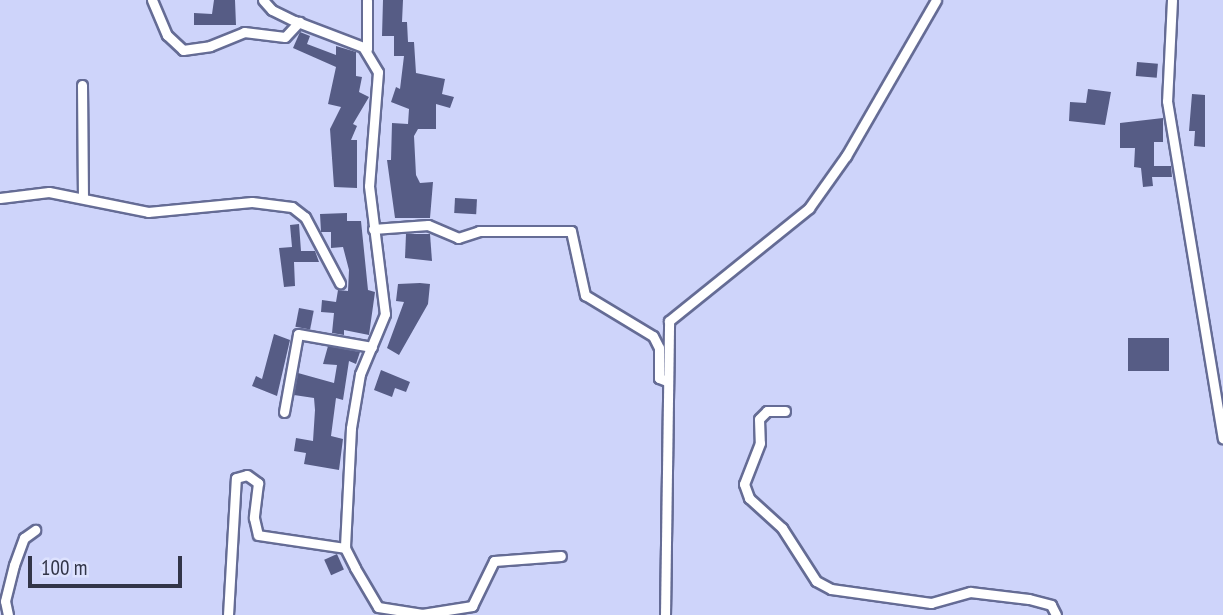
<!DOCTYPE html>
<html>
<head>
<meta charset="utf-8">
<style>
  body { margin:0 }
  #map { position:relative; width:1223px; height:615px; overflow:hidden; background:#ced4fa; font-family:"PT Sans Narrow",sans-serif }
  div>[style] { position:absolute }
  .building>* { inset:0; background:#565c85; transform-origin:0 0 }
  .roads { filter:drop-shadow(2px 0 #656c95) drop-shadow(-2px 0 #656c95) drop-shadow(0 2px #656c95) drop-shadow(0 -2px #656c95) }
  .minor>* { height:9px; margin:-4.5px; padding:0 4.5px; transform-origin:4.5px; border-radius:4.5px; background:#fff }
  span { translate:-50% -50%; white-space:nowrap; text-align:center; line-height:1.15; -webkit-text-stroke:7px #dde2fe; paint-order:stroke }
  .scale { position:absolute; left:28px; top:556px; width:154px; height:32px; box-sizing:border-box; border:4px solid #323548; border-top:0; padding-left:9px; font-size:21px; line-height:24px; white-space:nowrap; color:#323548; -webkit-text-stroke:5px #dde2fe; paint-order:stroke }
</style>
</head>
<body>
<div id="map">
  <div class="building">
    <div style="clip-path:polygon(214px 0,235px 0,236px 25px,194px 25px,194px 13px,212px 14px)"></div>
    <div style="clip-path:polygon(383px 0,403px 0,402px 22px,407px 22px,408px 42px,414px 42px,416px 73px,445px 79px,442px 94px,454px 97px,450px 108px,436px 104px,436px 129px,418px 129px,414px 136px,416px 175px,420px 183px,433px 182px,430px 218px,395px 218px,387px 160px,391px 160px,392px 123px,408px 124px,409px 109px,391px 102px,396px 87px,400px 89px,404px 56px,394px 56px,394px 36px,382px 36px)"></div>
    <div style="clip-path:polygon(300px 32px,310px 36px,307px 44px,336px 55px,336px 46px,356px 52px,356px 76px,362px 77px,359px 92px,369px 97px,353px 124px,357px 126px,351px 140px,357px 140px,357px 188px,334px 187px,330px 129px,341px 107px,328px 104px,336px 67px,293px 48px)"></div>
    <div style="left:1137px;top:62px;width:21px;height:14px;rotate:5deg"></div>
    <div style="clip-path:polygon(1088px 89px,1111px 92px,1105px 125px,1069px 121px,1070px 102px,1086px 103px)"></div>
    <div style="clip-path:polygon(1192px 94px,1205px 95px,1205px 147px,1194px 146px,1195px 131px,1189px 131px)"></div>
    <div style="clip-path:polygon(1163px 118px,1163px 142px,1154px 142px,1154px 166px,1171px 166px,1172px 177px,1152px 177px,1153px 186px,1143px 187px,1141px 168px,1134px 167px,1135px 148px,1120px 148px,1120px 123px)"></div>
    <div style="left:455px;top:198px;width:22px;height:15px;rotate:3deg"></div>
    <div style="clip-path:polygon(347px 213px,347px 221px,361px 221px,368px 290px,375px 292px,369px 335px,344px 330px,344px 335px,332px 333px,334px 313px,321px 312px,322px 300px,336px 302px,338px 290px,348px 291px,349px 270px,343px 247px,331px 248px,331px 232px,321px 232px,320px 214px)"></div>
    <div style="clip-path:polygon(299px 224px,301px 251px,315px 251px,319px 262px,294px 262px,295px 286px,284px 287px,279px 248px,292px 247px,290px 225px)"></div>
    <div style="clip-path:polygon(406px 234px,430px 234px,432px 261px,405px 258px)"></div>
    <div style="clip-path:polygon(420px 283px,430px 284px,428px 304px,399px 355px,387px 348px,404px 302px,396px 301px,398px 284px)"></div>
    <div style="left:299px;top:308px;width:15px;height:19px;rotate:11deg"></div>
    <div style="clip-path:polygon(274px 334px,290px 340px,277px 396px,252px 386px,256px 376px,262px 379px)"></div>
    <div style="left:1169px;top:338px;width:33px;height:41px;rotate:90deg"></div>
    <div style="clip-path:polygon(328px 346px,360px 352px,356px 364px,349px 361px,343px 400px,336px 398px,331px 436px,343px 439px,339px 470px,304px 464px,306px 453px,294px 451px,296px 438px,313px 441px,315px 410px,314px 398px,294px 395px,298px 373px,334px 383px,337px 365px,323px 364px)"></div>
    <div style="clip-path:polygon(381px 370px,410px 382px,406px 392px,395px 388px,392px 397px,374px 390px)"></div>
    <div style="left:337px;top:554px;width:17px;height:14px;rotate:66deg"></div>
  </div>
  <div class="roads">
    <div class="minor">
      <div style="left:152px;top:0;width:38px;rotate:67deg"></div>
      <div style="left:167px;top:35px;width:22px;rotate:43deg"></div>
      <div style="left:183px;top:50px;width:27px;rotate:-8deg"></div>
      <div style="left:210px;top:46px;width:37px;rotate:-22deg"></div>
      <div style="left:244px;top:32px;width:41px;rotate:7deg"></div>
      <div style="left:285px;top:37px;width:21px;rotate:-47deg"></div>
      <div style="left:263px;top:0;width:13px;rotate:48deg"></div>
      <div style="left:272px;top:10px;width:25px;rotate:26deg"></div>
      <div style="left:295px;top:21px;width:73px;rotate:20.9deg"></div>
      <div style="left:363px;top:47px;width:29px;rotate:59deg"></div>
      <div style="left:378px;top:72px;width:114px;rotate:94.5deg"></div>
      <div style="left:369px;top:186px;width:129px;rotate:82.9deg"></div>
      <div style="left:385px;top:314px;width:65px;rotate:112.6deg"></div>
      <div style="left:360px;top:374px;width:55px;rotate:99.5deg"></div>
      <div style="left:351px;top:428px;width:120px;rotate:92.9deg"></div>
      <div style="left:345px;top:548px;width:22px;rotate:63deg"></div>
      <div style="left:355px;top:568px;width:45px;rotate:59.5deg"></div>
      <div style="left:378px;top:607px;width:45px;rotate:9deg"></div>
      <div style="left:422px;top:614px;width:51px;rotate:-9.1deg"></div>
      <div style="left:472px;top:606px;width:50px;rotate:-63.9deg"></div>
      <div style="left:494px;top:561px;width:67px;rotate:-4.3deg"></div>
      <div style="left:1172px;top:0;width:101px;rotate:92.8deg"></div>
      <div style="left:1167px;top:101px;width:342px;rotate:80.6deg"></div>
      <div style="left:367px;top:49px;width:49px;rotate:-90deg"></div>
      <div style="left:82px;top:85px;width:111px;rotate:89.5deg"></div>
      <div style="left:0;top:198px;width:49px;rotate:-7deg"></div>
      <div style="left:49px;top:192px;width:101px;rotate:11.4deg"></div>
      <div style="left:148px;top:212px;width:104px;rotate:-5.5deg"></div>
      <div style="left:252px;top:202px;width:40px;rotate:7.1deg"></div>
      <div style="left:292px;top:207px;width:16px;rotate:38deg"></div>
      <div style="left:305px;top:217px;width:75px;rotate:62.1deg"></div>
      <div style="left:373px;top:229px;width:55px;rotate:-4.2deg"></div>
      <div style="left:428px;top:225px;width:33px;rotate:23deg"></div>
      <div style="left:458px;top:238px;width:22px;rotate:-18deg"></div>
      <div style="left:479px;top:231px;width:92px"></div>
      <div style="left:571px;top:231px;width:66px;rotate:77.7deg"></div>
      <div style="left:585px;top:295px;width:79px;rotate:31.1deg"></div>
      <div style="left:653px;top:336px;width:13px;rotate:63deg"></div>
      <div style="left:659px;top:348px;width:30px;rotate:90deg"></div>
      <div style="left:659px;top:378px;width:9px;rotate:21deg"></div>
      <div style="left:785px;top:411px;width:18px;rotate:180deg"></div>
      <div style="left:767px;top:411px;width:11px;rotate:135deg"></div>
      <div style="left:759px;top:419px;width:24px;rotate:88deg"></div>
      <div style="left:760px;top:443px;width:44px;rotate:111.3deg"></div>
      <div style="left:744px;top:484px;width:15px;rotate:70deg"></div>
      <div style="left:749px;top:498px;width:45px;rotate:42.3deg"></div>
      <div style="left:782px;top:528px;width:63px;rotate:57.3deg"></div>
      <div style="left:816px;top:581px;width:17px;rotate:28deg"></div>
      <div style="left:831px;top:589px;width:101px;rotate:8deg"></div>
      <div style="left:931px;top:603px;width:41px;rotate:-15.8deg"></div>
      <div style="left:970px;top:592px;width:59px;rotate:6.8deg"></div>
      <div style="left:1029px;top:599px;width:23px;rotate:15deg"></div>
      <div style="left:1051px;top:605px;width:11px;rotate:63deg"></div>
      <div style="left:284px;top:412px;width:79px;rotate:-79.8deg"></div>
      <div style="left:298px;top:334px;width:75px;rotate:10deg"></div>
      <div style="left:8px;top:615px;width:14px;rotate:-102deg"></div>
      <div style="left:5px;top:601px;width:37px;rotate:-76deg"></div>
      <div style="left:14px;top:565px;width:29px;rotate:-70deg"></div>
      <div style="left:24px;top:538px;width:14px;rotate:-36deg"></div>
      <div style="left:228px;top:615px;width:137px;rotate:-86.7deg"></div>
      <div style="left:236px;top:478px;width:11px;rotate:-15deg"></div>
      <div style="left:247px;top:475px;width:14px;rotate:36deg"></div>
      <div style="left:258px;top:483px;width:35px;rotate:97deg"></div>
      <div style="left:254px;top:518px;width:17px;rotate:77deg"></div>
      <div style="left:258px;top:535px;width:88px;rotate:8.5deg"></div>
      <div style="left:665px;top:615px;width:294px;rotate:-89.2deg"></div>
      <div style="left:669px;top:321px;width:180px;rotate:-38.9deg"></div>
      <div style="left:809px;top:208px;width:64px;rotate:-54.6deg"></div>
      <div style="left:846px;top:156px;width:180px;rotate:-60deg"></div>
    </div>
  </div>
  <div class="scale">100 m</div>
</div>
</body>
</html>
